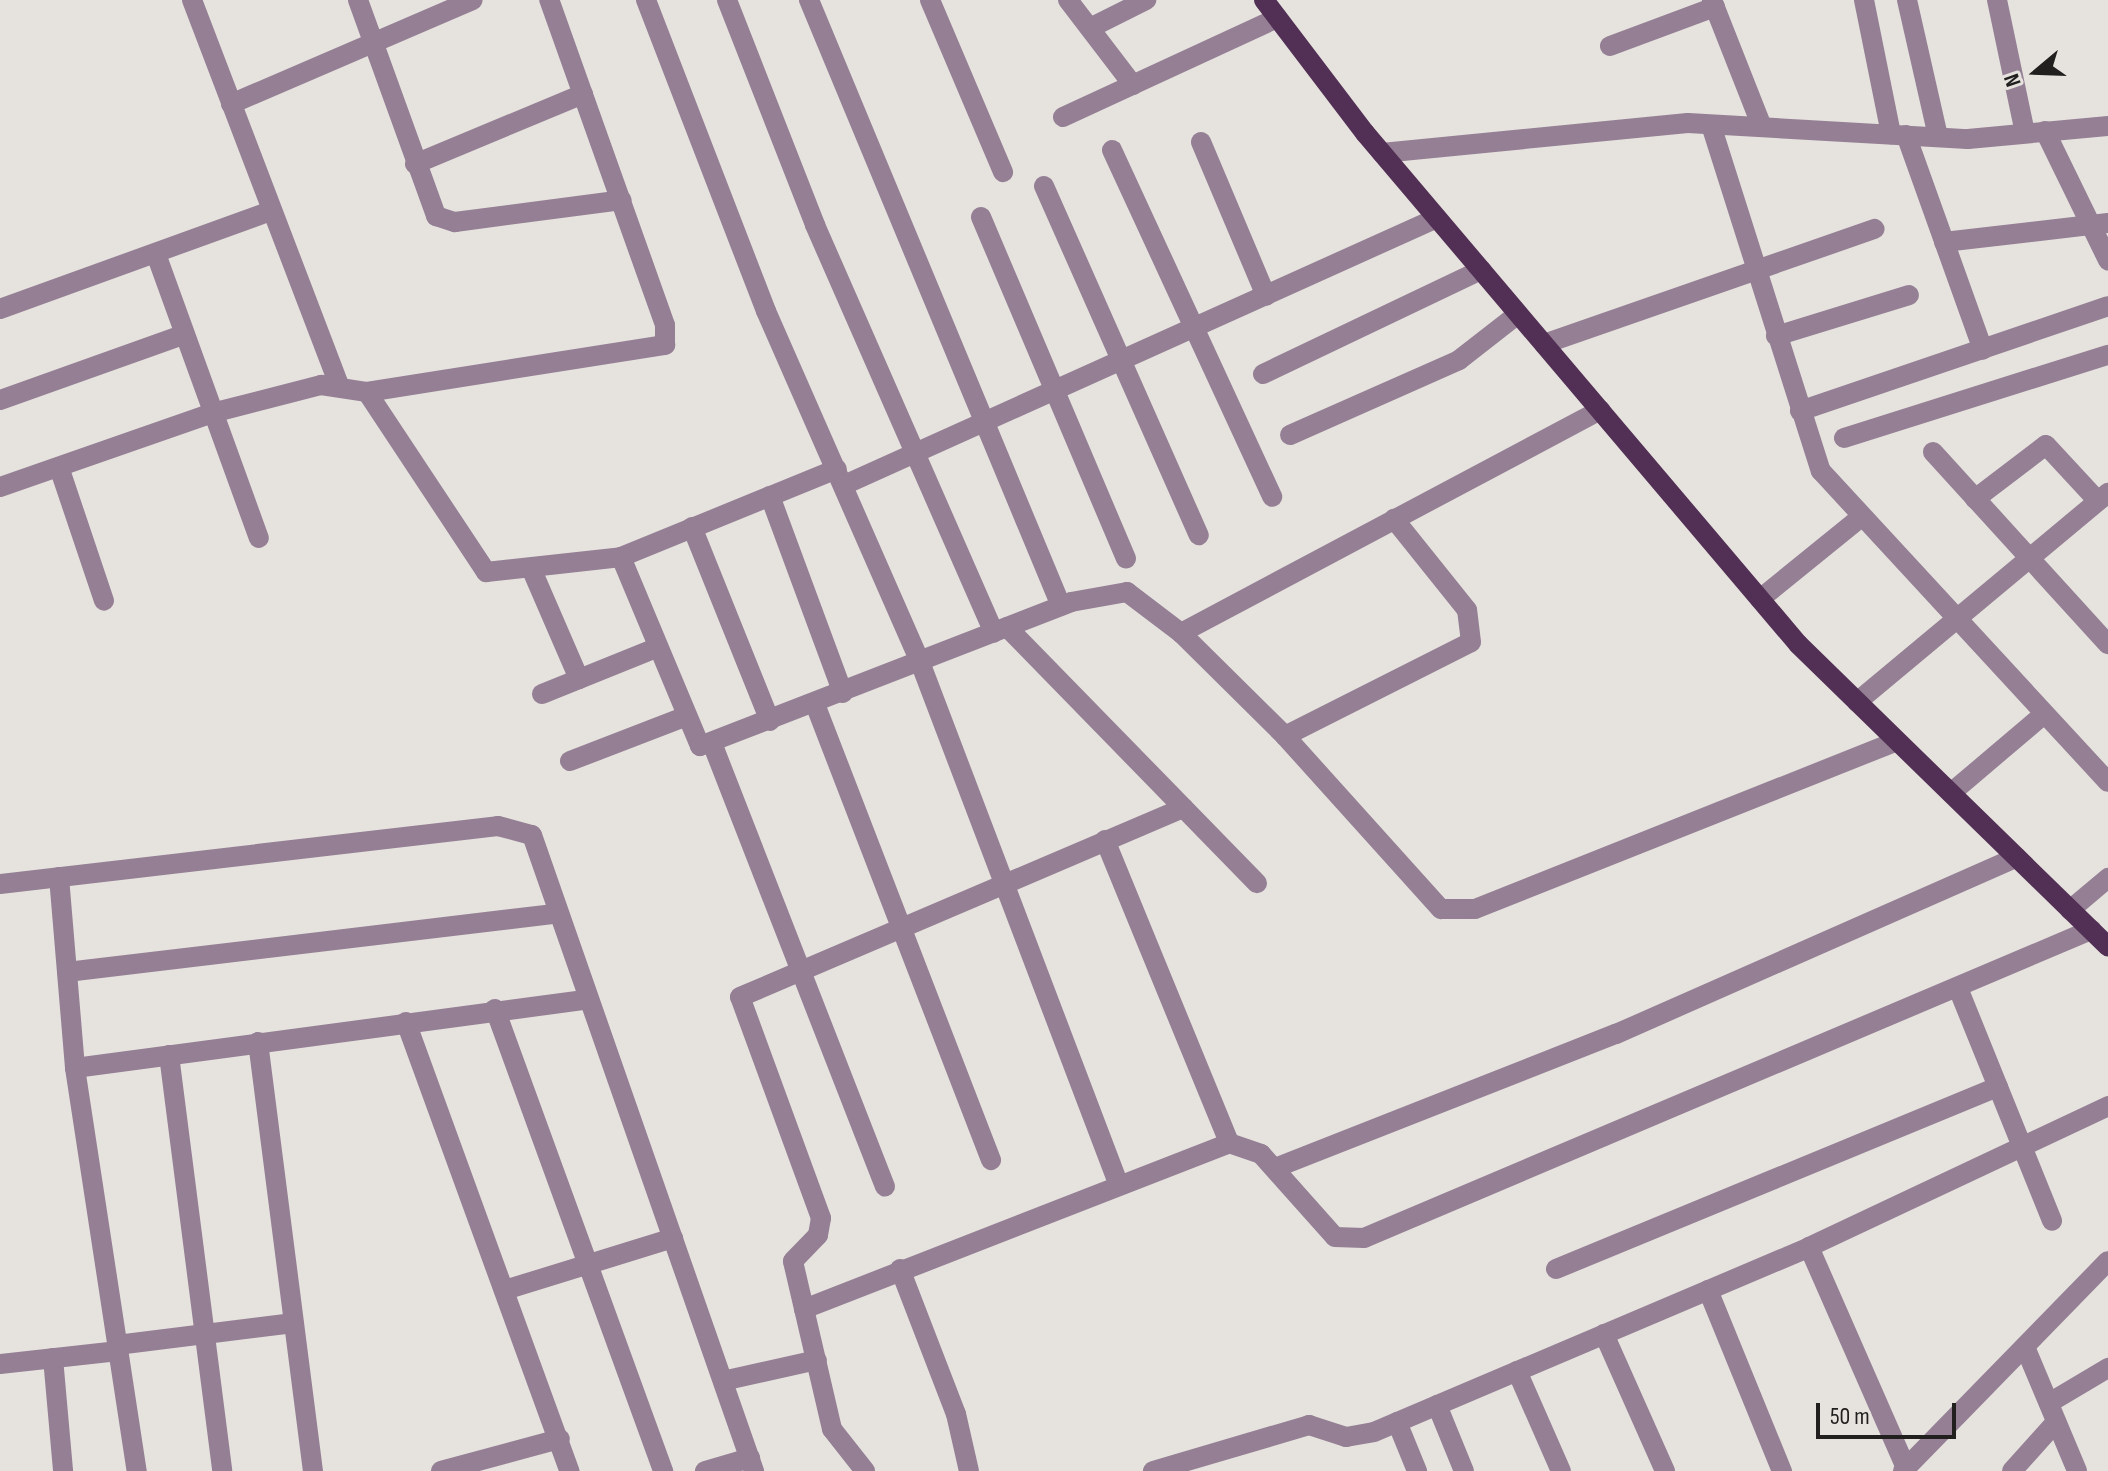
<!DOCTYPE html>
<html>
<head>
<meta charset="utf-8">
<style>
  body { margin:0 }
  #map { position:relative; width:2108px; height:1471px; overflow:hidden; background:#e6e2de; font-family:"Sofia Sans Condensed",sans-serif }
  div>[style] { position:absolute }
  .minor>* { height:20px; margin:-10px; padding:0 10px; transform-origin:10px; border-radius:10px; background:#947f94 }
  .major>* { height:20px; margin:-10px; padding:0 10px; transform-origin:10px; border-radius:10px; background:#522f54 }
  span { translate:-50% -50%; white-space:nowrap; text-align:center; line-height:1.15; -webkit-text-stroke:7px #e6e2de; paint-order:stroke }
  .north { position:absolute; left:1996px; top:32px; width:80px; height:80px; -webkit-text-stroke:6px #e6e2de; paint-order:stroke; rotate:251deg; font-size:22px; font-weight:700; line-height:32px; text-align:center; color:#21201f }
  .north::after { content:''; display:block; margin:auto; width:28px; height:36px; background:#21201f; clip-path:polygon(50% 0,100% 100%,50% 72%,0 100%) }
  .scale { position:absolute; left:1816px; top:1403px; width:140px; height:36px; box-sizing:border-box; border:4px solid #21201f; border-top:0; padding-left:10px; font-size:24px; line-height:28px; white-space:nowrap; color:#21201f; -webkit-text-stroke:6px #e6e2de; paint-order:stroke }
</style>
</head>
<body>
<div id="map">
  <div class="minor">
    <div style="left:192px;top:0;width:411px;rotate:69.1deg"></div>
    <div style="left:358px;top:0;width:230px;rotate:70.1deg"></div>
    <div style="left:436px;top:216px;width:20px;rotate:18deg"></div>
    <div style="left:455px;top:222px;width:168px;rotate:-7.5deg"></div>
    <div style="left:646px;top:0;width:333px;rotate:68.9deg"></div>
    <div style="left:766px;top:311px;width:383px;rotate:66.3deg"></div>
    <div style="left:920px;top:662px;width:557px;rotate:69.19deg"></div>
    <div style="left:727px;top:0;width:242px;rotate:68.6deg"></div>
    <div style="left:815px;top:225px;width:445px;rotate:66.3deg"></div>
    <div style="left:809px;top:0;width:656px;rotate:67.42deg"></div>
    <div style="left:930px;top:0;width:187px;rotate:67deg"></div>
    <div style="left:1068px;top:0;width:107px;rotate:52.6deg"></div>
    <div style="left:1712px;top:0;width:136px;rotate:68.5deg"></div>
    <div style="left:1864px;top:0;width:137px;rotate:78.6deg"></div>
    <div style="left:1907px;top:0;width:140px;rotate:77.2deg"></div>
    <div style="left:1997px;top:0;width:136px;rotate:78.1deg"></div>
    <div style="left:1090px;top:28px;width:63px;rotate:-26.6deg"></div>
    <div style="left:1610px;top:46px;width:112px;rotate:-20.4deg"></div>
    <div style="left:231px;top:104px;width:263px;rotate:-23.3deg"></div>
    <div style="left:1063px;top:117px;width:236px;rotate:-24.8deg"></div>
    <div style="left:1711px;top:125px;width:363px;rotate:72.4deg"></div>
    <div style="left:1821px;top:471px;width:423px;rotate:47.3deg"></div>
    <div style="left:2045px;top:131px;width:144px;rotate:64deg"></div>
    <div style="left:1906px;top:135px;width:228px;rotate:70.3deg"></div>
    <div style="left:1201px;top:142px;width:167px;rotate:67.1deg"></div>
    <div style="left:1112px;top:150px;width:382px;rotate:65.2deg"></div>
    <div style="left:1382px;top:153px;width:307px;rotate:-5.6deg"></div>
    <div style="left:1688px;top:123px;width:280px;rotate:3.3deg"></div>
    <div style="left:1968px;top:139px;width:141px;rotate:-5.3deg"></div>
    <div style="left:415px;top:164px;width:182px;rotate:-22.6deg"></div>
    <div style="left:1044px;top:186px;width:382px;rotate:66.1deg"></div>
    <div style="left:981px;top:217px;width:371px;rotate:67deg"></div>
    <div style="left:1944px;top:242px;width:165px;rotate:-6.6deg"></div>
    <div style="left:156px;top:254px;width:302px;rotate:70.1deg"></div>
    <div style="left:0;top:309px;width:288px;rotate:-19.9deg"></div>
    <div style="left:1776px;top:336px;width:139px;rotate:-17.1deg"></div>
    <div style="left:1544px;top:344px;width:350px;rotate:-19.2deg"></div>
    <div style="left:1263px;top:374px;width:242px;rotate:-25.5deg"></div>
    <div style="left:367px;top:392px;width:216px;rotate:56.5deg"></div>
    <div style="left:486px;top:572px;width:136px;rotate:-6.3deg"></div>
    <div style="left:621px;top:557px;width:233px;rotate:-22.2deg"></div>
    <div style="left:0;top:400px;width:196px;rotate:-19.6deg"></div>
    <div style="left:1800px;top:411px;width:325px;rotate:-18.8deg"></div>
    <div style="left:1290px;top:435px;width:185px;rotate:-23.9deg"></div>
    <div style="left:1459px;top:360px;width:75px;rotate:-37.9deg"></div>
    <div style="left:1844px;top:438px;width:277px;rotate:-17.5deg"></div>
    <div style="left:1933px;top:452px;width:260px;rotate:47.7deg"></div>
    <div style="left:59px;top:467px;width:141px;rotate:71.4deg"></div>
    <div style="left:844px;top:485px;width:650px;rotate:-24.24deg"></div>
    <div style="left:0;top:487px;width:225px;rotate:-19.2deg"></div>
    <div style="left:212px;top:413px;width:113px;rotate:-14.4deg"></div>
    <div style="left:321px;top:385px;width:47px;rotate:8.7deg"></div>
    <div style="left:367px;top:392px;width:302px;rotate:-9deg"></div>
    <div style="left:665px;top:345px;width:20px;rotate:-90deg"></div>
    <div style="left:665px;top:325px;width:345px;rotate:-109.6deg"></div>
    <div style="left:770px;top:496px;width:210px;rotate:69.7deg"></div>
    <div style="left:1975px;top:499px;width:89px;rotate:-37.3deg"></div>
    <div style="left:2046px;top:445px;width:75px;rotate:47.2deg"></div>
    <div style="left:692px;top:527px;width:209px;rotate:68.1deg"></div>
    <div style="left:621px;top:557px;width:205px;rotate:67.3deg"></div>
    <div style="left:700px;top:746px;width:398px;rotate:-21.2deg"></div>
    <div style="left:1071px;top:602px;width:57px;rotate:-10.1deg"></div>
    <div style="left:1127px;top:592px;width:68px;rotate:37.2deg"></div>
    <div style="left:1181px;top:633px;width:146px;rotate:44.7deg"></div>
    <div style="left:1285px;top:736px;width:233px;rotate:48deg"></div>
    <div style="left:1441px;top:909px;width:34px"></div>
    <div style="left:1475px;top:909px;width:452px;rotate:-21.7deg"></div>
    <div style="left:531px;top:568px;width:121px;rotate:66.6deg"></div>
    <div style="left:1760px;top:599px;width:129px;rotate:-39deg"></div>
    <div style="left:1007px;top:627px;width:358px;rotate:45.7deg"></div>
    <div style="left:1181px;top:633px;width:475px;rotate:-28deg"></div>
    <div style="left:542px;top:694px;width:123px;rotate:-22deg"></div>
    <div style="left:1857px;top:702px;width:327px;rotate:-39.8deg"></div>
    <div style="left:815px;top:704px;width:489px;rotate:68.9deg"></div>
    <div style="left:1285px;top:736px;width:208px;rotate:-26.8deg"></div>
    <div style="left:1471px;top:642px;width:32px;rotate:-97deg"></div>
    <div style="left:1467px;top:610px;width:117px;rotate:-128.7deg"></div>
    <div style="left:712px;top:743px;width:476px;rotate:68.7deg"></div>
    <div style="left:570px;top:761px;width:122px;rotate:-21.1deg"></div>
    <div style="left:1951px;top:793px;width:121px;rotate:-40.3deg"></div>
    <div style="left:1105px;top:840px;width:327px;rotate:67.7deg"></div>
    <div style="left:59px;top:877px;width:192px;rotate:85.2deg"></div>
    <div style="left:75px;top:1068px;width:408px;rotate:81.3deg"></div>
    <div style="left:0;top:884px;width:501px;rotate:-6.64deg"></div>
    <div style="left:498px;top:826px;width:35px;rotate:15deg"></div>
    <div style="left:532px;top:835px;width:674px;rotate:70.76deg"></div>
    <div style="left:2070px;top:910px;width:50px;rotate:-40.1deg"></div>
    <div style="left:67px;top:972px;width:493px;rotate:-6.8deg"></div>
    <div style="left:1958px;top:988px;width:251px;rotate:68deg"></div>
    <div style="left:495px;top:1009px;width:492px;rotate:70deg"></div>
    <div style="left:406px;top:1022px;width:478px;rotate:70deg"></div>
    <div style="left:258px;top:1042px;width:433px;rotate:82.7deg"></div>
    <div style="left:169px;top:1055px;width:419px;rotate:82.7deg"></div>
    <div style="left:75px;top:1068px;width:514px;rotate:-7.61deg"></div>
    <div style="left:1275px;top:1168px;width:366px;rotate:-21.5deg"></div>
    <div style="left:1616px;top:1034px;width:438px;rotate:-23.8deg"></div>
    <div style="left:1809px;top:1247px;width:241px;rotate:66.3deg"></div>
    <div style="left:900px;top:1269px;width:155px;rotate:68.9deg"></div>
    <div style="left:956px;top:1414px;width:58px;rotate:77.2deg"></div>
    <div style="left:1556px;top:1269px;width:478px;rotate:-22.4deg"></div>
    <div style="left:505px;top:1290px;width:176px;rotate:-17.2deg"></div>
    <div style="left:1708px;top:1290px;width:196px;rotate:67.8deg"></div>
    <div style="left:804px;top:1309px;width:456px;rotate:-21.3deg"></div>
    <div style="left:1229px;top:1143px;width:34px;rotate:19deg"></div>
    <div style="left:1261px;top:1154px;width:111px;rotate:48.3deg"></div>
    <div style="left:1335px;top:1237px;width:29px;rotate:2deg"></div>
    <div style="left:1364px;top:1238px;width:790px;rotate:-22.96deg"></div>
    <div style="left:1604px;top:1334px;width:150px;rotate:66deg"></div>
    <div style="left:117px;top:1345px;width:178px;rotate:-7.1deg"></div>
    <div style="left:2025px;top:1347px;width:134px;rotate:67.2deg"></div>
    <div style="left:53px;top:1358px;width:113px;rotate:84.9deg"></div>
    <div style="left:0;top:1364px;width:119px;rotate:-6.3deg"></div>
    <div style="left:1517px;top:1371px;width:109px;rotate:66.3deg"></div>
    <div style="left:727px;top:1380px;width:92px;rotate:-12.5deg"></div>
    <div style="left:2049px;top:1403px;width:69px;rotate:-30.7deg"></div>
    <div style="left:1437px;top:1405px;width:71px;rotate:67.8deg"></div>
    <div style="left:1397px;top:1422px;width:53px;rotate:67.8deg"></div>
    <div style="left:441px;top:1471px;width:123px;rotate:-15.1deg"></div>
    <div style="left:705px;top:1471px;width:47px;rotate:-16.1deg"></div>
    <div style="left:865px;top:1471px;width:53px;rotate:-128.2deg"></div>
    <div style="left:832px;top:1429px;width:172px;rotate:-103.1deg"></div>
    <div style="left:793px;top:1261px;width:36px;rotate:-46deg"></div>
    <div style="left:818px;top:1235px;width:17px;rotate:-80deg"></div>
    <div style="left:821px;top:1218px;width:235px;rotate:-110.1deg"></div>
    <div style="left:740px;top:997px;width:482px;rotate:-23.1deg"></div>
    <div style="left:1153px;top:1471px;width:163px;rotate:-16.4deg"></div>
    <div style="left:1309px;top:1425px;width:39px;rotate:18deg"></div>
    <div style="left:1346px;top:1437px;width:28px;rotate:-10deg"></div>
    <div style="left:1374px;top:1432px;width:473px;rotate:-23deg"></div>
    <div style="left:1809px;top:1247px;width:331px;rotate:-25.2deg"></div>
    <div style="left:1903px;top:1471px;width:293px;rotate:-45.7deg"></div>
    <div style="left:2012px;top:1471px;width:66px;rotate:-48.1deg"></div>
  </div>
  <div class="major">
    <div style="left:1264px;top:0;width:167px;rotate:52.8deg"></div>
    <div style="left:1365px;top:133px;width:670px;rotate:49.72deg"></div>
    <div style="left:1798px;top:644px;width:433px;rotate:44.3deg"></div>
  </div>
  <div class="north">N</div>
  <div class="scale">50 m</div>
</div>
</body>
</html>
